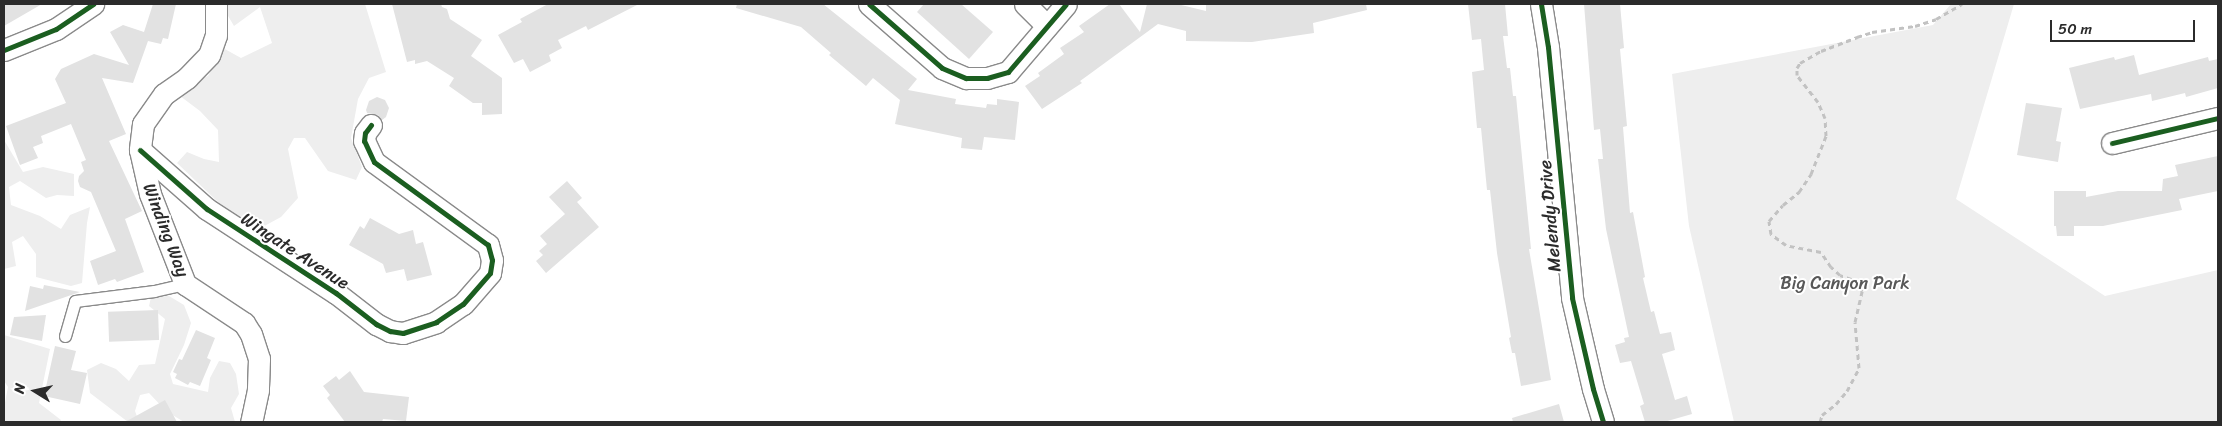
<!DOCTYPE html>
<html>
<head>
<meta charset="utf-8">
<style>
  body { margin:0 }
  #map { position:relative; width:2222px; height:426px; overflow:hidden; background:#fff; font-family:Sriracha,sans-serif }
  div>[style] { position:absolute }
  .green>* { inset:0; background:#eee }
  .building>* { inset:0; background:#e2e2e2; transform-origin:0 0 }
  .path>* { height:3px; margin-top:-1.5px; transform-origin:0; background:repeating-linear-gradient(90deg,#c2c2c2 0 5px,transparent 0 9px) }
  .roads { filter:drop-shadow(1px 0 #8a8a8a) drop-shadow(-1px 0 #8a8a8a) drop-shadow(0 1px #8a8a8a) drop-shadow(0 -1px #8a8a8a) }
  .lane>* { height:11px; margin:-5.5px; padding:0 5.5px; transform-origin:5.5px; border-radius:5.5px; background:#fff }
  .street>* { height:21px; margin:-10.5px; padding:0 10.5px; transform-origin:10.5px; border-radius:10.5px; background:#fff }
  .cycleway>* { height:5px; margin:-2.5px; padding:0 2.5px; transform-origin:2.5px; border-radius:2.5px; background:#1b5e20 }
  span { translate:-50% -50%; white-space:nowrap; text-align:center; line-height:1.15; -webkit-text-stroke:4px #fff; paint-order:stroke }
  .street-label { font-size:18px; color:#2b2b2b }
  .park-label { font-size:18px; color:#585858 }
  .frame { position:absolute; inset:0; border:5px solid #2b2b2b; pointer-events:none }
  .north { position:absolute; left:10px; top:366px; width:50px; height:50px; -webkit-text-stroke:4px #fff; paint-order:stroke; rotate:280deg; font-size:14px; font-weight:700; line-height:20px; text-align:center; color:#2b2b2b }
  .north::after { content:''; display:block; margin:auto; width:18px; height:22px; background:#2b2b2b; clip-path:polygon(50% 0,100% 100%,50% 72%,0 100%) }
  .scale { position:absolute; left:2050px; top:20px; width:145px; height:22px; box-sizing:border-box; border:2px solid #2b2b2b; border-top:0; padding-left:6px; font-size:15px; line-height:18px; white-space:nowrap; color:#2b2b2b; -webkit-text-stroke:4px #fff; paint-order:stroke }
</style>
</head>
<body>
<div id="map">
  <div class="green">
    <div style="clip-path:polygon(221px 4px,365px 4px,386px 72px,369px 78px,358px 99px,351px 138px,362px 167px,356px 180px,328px 171px,305px 138px,294px 138px,288px 149px,298px 198px,281px 217px,257px 230px,218px 202px,177px 163px,187px 152px,204px 159px,219px 162px,218px 130px,200px 111px,180px 96px,196px 81px,208px 76px,223px 48px,241px 58px,272px 43px,260px 7px,234px 26px)"></div>
    <div style="clip-path:polygon(1951px 4px,2014px 4px,1956px 199px,2105px 296px,2218px 270px,2218px 422px,1734px 422px,1689px 226px,1672px 74px,1933px 25px)"></div>
    <div style="clip-path:polygon(4px 140px,23px 172px,43px 167px,74px 174px,74px 196px,57px 195px,46px 198px,20px 181px,9px 187px,11px 205px,40px 216px,61px 229px,70px 215px,90px 207px,87px 223px,82px 283px,71px 286px,36px 277px,36px 254px,23px 236px,12px 242px,16px 266px,4px 269px)"></div>
    <div style="clip-path:polygon(169px 296px,184px 305px,191px 323px,184px 345px,170px 374px,173px 384px,208px 392px,210px 378px,219px 361px,230px 363px,236px 374px,239px 394px,231px 408px,235px 422px,184px 422px,166px 411px,149px 393px,140px 395px,135px 411px,139px 422px,128px 422px,90px 393px,87px 370px,101px 363px,116px 369px,129px 381px,139px 365px,155px 364px,165px 319px,149px 306px,151px 297px)"></div>
    <div style="clip-path:polygon(4px 335px,50px 349px,39px 403px,61px 420px,60px 422px,4px 422px,4px 408px,8px 387px,4px 381px)"></div>
  </div>
  <div class="building">
    <div style="clip-path:polygon(4px 4px,42px 4px,4px 26px)"></div>
    <div style="clip-path:polygon(153px 4px,176px 4px,168px 39px,163px 38px,161px 44px,148px 41px,133px 83px,102px 78px,126px 134px,109px 141px,142px 211px,125px 219px,144px 272px,117px 282px,115px 279px,98px 285px,90px 261px,116px 251px,91px 192px,80px 187px,78px 181px,79px 176px,84px 171px,81px 162px,86px 160px,71px 124px,41px 136px,43px 143px,33px 147px,38px 158px,20px 165px,6px 126px,66px 103px,55px 79px,61px 69px,94px 54px,129px 65px,110px 32px,123px 25px,144px 32px)"></div>
    <div style="clip-path:polygon(392px 4px,441px 4px,442px 7px,447px 9px,450px 19px,482px 40px,471px 56px,502px 78px,502px 114px,482px 115px,482px 103px,473px 103px,449px 86px,454px 78px,427px 61px,415px 64px,415px 60px,407px 62px)"></div>
    <div style="clip-path:polygon(548px 4px,639px 4px,588px 30px,586px 26px,558px 40px,562px 48px,549px 55px,551px 61px,530px 72px,523px 59px,514px 63px,498px 35px,522px 22px,520px 19px)"></div>
    <div style="clip-path:polygon(737px 4px,823px 4px,917px 79px,908px 90px,956px 99px,955px 104px,986px 108px,987px 104px,997px 105px,997px 99px,1019px 102px,1015px 140px,984px 137px,982px 150px,961px 148px,962px 138px,895px 124px,900px 100px,873px 78px,866px 86px,829px 55px,831px 53px,801px 27px,736px 8px)"></div>
    <div style="clip-path:polygon(924px 4px,961px 4px,993px 32px,969px 59px,917px 12px)"></div>
    <div style="clip-path:polygon(1110px 4px,1119px 4px,1140px 32px,1147px 4px,1177px 4px,1206px 11px,1206px 5px,1366px 4px,1367px 10px,1313px 23px,1314px 33px,1252px 42px,1186px 41px,1186px 31px,1158px 24px,1087px 76px,1080px 81px,1082px 83px,1042px 109px,1025px 86px,1040px 76px,1038px 73px,1064px 54px,1060px 48px,1084px 32px,1079px 26px)"></div>
    <div style="clip-path:polygon(1468px 4px,1505px 4px,1508px 36px,1503px 36px,1507px 68px,1510px 68px,1513px 96px,1516px 96px,1531px 249px,1529px 249px,1551px 380px,1521px 386px,1515px 353px,1512px 353px,1509px 338px,1511px 337px,1497px 253px,1490px 190px,1487px 190px,1481px 128px,1477px 128px,1472px 72px,1484px 70px,1481px 39px,1472px 40px)"></div>
    <div style="clip-path:polygon(1584px 4px,1620px 4px,1624px 48px,1620px 49px,1627px 126px,1623px 127px,1630px 213px,1633px 212px,1645px 277px,1643px 278px,1651px 312px,1654px 311px,1660px 334px,1671px 332px,1675px 350px,1662px 354px,1675px 400px,1687px 396px,1692px 414px,1664px 422px,1645px 422px,1640px 406px,1644px 404px,1631px 361px,1620px 363px,1615px 345px,1625px 342px,1624px 338px,1629px 337px,1606px 229px,1598px 159px,1603px 159px,1600px 129px,1594px 130px)"></div>
    <div style="clip-path:polygon(2134px 55px,2139px 75px,2208px 57px,2209px 61px,2218px 59px,2218px 88px,2186px 97px,2185px 93px,2152px 101px,2151px 94px,2080px 109px,2069px 68px,2114px 57px,2115px 60px)"></div>
    <div style="clip-path:polygon(377px 97px,385px 100px,389px 108px,386px 117px,382px 120px,378px 115px,367px 113px,366px 110px,369px 101px)"></div>
    <div style="clip-path:polygon(2026px 103px,2062px 108px,2056px 141px,2061px 142px,2058px 162px,2017px 155px)"></div>
    <div style="clip-path:polygon(2218px 156px,2218px 191px,2179px 199px,2182px 210px,2103px 226px,2074px 226px,2074px 236px,2057px 236px,2056px 226px,2054px 226px,2054px 191px,2086px 191px,2086px 197px,2118px 191px,2162px 191px,2163px 179px,2178px 176px,2175px 165px)"></div>
    <div style="clip-path:polygon(567px 181px,582px 198px,577px 202px,599px 227px,546px 273px,536px 261px,543px 255px,539px 251px,547px 244px,540px 236px,565px 214px,549px 197px)"></div>
    <div style="clip-path:polygon(370px 218px,399px 234px,413px 230px,416px 244px,423px 242px,432px 275px,407px 281px,404px 269px,386px 273px,383px 264px,349px 245px,360px 226px,364px 229px)"></div>
    <div style="clip-path:polygon(44px 285px,80px 292px,25px 311px,30px 286px,43px 289px)"></div>
    <div style="left:158px;top:310px;width:30px;height:50px;rotate:88deg"></div>
    <div style="clip-path:polygon(46px 315px,42px 341px,10px 335px,14px 317px)"></div>
    <div style="clip-path:polygon(196px 330px,215px 338px,207px 358px,211px 360px,200px 386px,190px 382px,188px 385px,175px 378px,177px 374px,173px 372px,179px 359px,182px 360px)"></div>
    <div style="clip-path:polygon(55px 346px,76px 351px,71px 370px,87px 373px,80px 404px,44px 396px)"></div>
    <div style="clip-path:polygon(350px 371px,364px 392px,409px 397px,406px 421px,383px 419px,382px 422px,345px 422px,327px 398px,330px 395px,323px 386px,336px 376px,339px 380px)"></div>
    <div style="clip-path:polygon(165px 400px,177px 422px,125px 422px)"></div>
    <div style="clip-path:polygon(1559px 404px,1564px 422px,1513px 422px,1512px 418px)"></div>
  </div>
  <div class="path">
    <div style="left:1820px;top:422px;width:7px;rotate:-74deg"></div>
    <div style="left:1822px;top:415px;width:18px;rotate:-38deg"></div>
    <div style="left:1836px;top:404px;width:17px;rotate:-50deg"></div>
    <div style="left:1847px;top:391px;width:26px;rotate:-62deg"></div>
    <div style="left:1859px;top:368px;width:46px;rotate:-95deg"></div>
    <div style="left:1855px;top:322px;width:32px;rotate:-77deg"></div>
    <div style="left:1862px;top:291px;width:9px;rotate:-103deg"></div>
    <div style="left:1860px;top:282px;width:21px;rotate:-161deg"></div>
    <div style="left:1840px;top:275px;width:12px;rotate:-138deg"></div>
    <div style="left:1831px;top:267px;width:18px;rotate:-124deg"></div>
    <div style="left:1821px;top:252px;width:36px;rotate:-169deg"></div>
    <div style="left:1786px;top:245px;width:19px;rotate:-144deg"></div>
    <div style="left:1771px;top:234px;width:13px;rotate:-99deg"></div>
    <div style="left:1769px;top:221px;width:21px;rotate:-49deg"></div>
    <div style="left:1783px;top:205px;width:21px;rotate:-39deg"></div>
    <div style="left:1799px;top:192px;width:22px;rotate:-56deg"></div>
    <div style="left:1811px;top:174px;width:41px;rotate:-68.5deg"></div>
    <div style="left:1826px;top:136px;width:18px;rotate:-93deg"></div>
    <div style="left:1825px;top:118px;width:17px;rotate:-114deg"></div>
    <div style="left:1818px;top:102px;width:34px;rotate:-128deg"></div>
    <div style="left:1797px;top:75px;width:7px;rotate:-90deg"></div>
    <div style="left:1797px;top:68px;width:6px;rotate:-59deg"></div>
    <div style="left:1800px;top:63px;width:24px;rotate:-30deg"></div>
    <div style="left:1821px;top:51px;width:39px;rotate:-21deg"></div>
    <div style="left:1857px;top:37px;width:16px;rotate:-18deg"></div>
    <div style="left:1872px;top:32px;width:43px;rotate:-7.9deg"></div>
    <div style="left:1915px;top:26px;width:22px;rotate:-18deg"></div>
    <div style="left:1936px;top:19px;width:30px;rotate:-30deg"></div>
  </div>
  <div class="roads">
    <div class="lane">
      <div style="left:65px;top:336px;width:36px;rotate:-74deg"></div>
      <div style="left:75px;top:301px;width:80px;rotate:-7.2deg"></div>
      <div style="left:154px;top:291px;width:32px;rotate:-13deg"></div>
    </div>
    <div class="street">
      <div style="left:216px;top:4px;width:31px;rotate:90deg"></div>
      <div style="left:216px;top:35px;width:21px;rotate:109deg"></div>
      <div style="left:209px;top:55px;width:32px;rotate:134deg"></div>
      <div style="left:187px;top:78px;width:28px;rotate:145deg"></div>
      <div style="left:164px;top:94px;width:37px;rotate:125deg"></div>
      <div style="left:143px;top:124px;width:26px;rotate:97deg"></div>
      <div style="left:140px;top:150px;width:45px;rotate:77.2deg"></div>
      <div style="left:150px;top:194px;width:97px;rotate:68.7deg"></div>
      <div style="left:185px;top:284px;width:71px;rotate:33.5deg"></div>
      <div style="left:244px;top:323px;width:13px;rotate:58deg"></div>
      <div style="left:251px;top:334px;width:26px;rotate:72deg"></div>
      <div style="left:259px;top:359px;width:31px;rotate:92deg"></div>
      <div style="left:258px;top:390px;width:33px;rotate:102deg"></div>
      <div style="left:869px;top:4px;width:97px;rotate:41.2deg"></div>
      <div style="left:942px;top:68px;width:26px;rotate:23deg"></div>
      <div style="left:966px;top:78px;width:21px"></div>
      <div style="left:987px;top:78px;width:22px;rotate:-16deg"></div>
      <div style="left:1008px;top:72px;width:89px;rotate:-49.5deg"></div>
      <div style="left:1025px;top:4px;width:31px;rotate:45deg"></div>
      <div style="left:1541px;top:4px;width:44px;rotate:80.8deg"></div>
      <div style="left:1548px;top:47px;width:252px;rotate:84.5deg"></div>
      <div style="left:1572px;top:298px;width:93px;rotate:77deg"></div>
      <div style="left:1593px;top:389px;width:34px;rotate:73deg"></div>
      <div style="left:4px;top:50px;width:56px;rotate:-22deg"></div>
      <div style="left:56px;top:29px;width:45px;rotate:-34deg"></div>
      <div style="left:2112px;top:143px;width:109px;rotate:-13.3deg"></div>
      <div style="left:140px;top:150px;width:89px;rotate:41.4deg"></div>
      <div style="left:207px;top:209px;width:154px;rotate:33.1deg"></div>
      <div style="left:336px;top:293px;width:51px;rotate:37.8deg"></div>
      <div style="left:376px;top:324px;width:16px;rotate:27deg"></div>
      <div style="left:390px;top:331px;width:13px;rotate:9deg"></div>
      <div style="left:403px;top:333px;width:35px;rotate:-18deg"></div>
      <div style="left:436px;top:322px;width:32px;rotate:-34deg"></div>
      <div style="left:463px;top:304px;width:41px;rotate:-48.9deg"></div>
      <div style="left:490px;top:273px;width:13px;rotate:-81deg"></div>
      <div style="left:492px;top:260px;width:16px;rotate:-105deg"></div>
      <div style="left:488px;top:245px;width:141px;rotate:-143.9deg"></div>
      <div style="left:374px;top:162px;width:23px;rotate:-115deg"></div>
      <div style="left:364px;top:141px;width:8px;rotate:-83deg"></div>
      <div style="left:365px;top:133px;width:10px;rotate:-53deg"></div>
    </div>
  </div>
  <div class="cycleway">
    <div style="left:869px;top:4px;width:97px;rotate:41.2deg"></div>
    <div style="left:942px;top:68px;width:26px;rotate:23deg"></div>
    <div style="left:966px;top:78px;width:21px"></div>
    <div style="left:987px;top:78px;width:22px;rotate:-16deg"></div>
    <div style="left:1008px;top:72px;width:89px;rotate:-49.5deg"></div>
    <div style="left:1541px;top:4px;width:44px;rotate:80.8deg"></div>
    <div style="left:1548px;top:47px;width:252px;rotate:84.5deg"></div>
    <div style="left:1572px;top:298px;width:93px;rotate:77deg"></div>
    <div style="left:1593px;top:389px;width:34px;rotate:73deg"></div>
    <div style="left:4px;top:50px;width:56px;rotate:-22deg"></div>
    <div style="left:56px;top:29px;width:45px;rotate:-34deg"></div>
    <div style="left:2112px;top:143px;width:109px;rotate:-13.3deg"></div>
    <div style="left:140px;top:150px;width:89px;rotate:41.4deg"></div>
    <div style="left:207px;top:209px;width:154px;rotate:33.1deg"></div>
    <div style="left:336px;top:293px;width:51px;rotate:37.8deg"></div>
    <div style="left:376px;top:324px;width:16px;rotate:27deg"></div>
    <div style="left:390px;top:331px;width:13px;rotate:9deg"></div>
    <div style="left:403px;top:333px;width:35px;rotate:-18deg"></div>
    <div style="left:436px;top:322px;width:32px;rotate:-34deg"></div>
    <div style="left:463px;top:304px;width:41px;rotate:-48.9deg"></div>
    <div style="left:490px;top:273px;width:13px;rotate:-81deg"></div>
    <div style="left:492px;top:260px;width:16px;rotate:-105deg"></div>
    <div style="left:488px;top:245px;width:141px;rotate:-143.9deg"></div>
    <div style="left:374px;top:162px;width:23px;rotate:-115deg"></div>
    <div style="left:364px;top:141px;width:8px;rotate:-83deg"></div>
    <div style="left:365px;top:133px;width:10px;rotate:-53deg"></div>
  </div>
  <div class="street-label">
    <span style="left:1550px;top:216px;rotate:-95deg">Melendy Drive</span>
    <span style="left:166px;top:230px;rotate:69deg">Winding Way</span>
    <span style="left:295px;top:251px;rotate:33deg">Wingate Avenue</span>
  </div>
  <div class="park-label">
    <span style="left:1845px;top:283px">Big Canyon Park</span>
  </div>
  <div class="frame"></div>
  <div class="north">N</div>
  <div class="scale">50 m</div>
</div>
</body>
</html>
